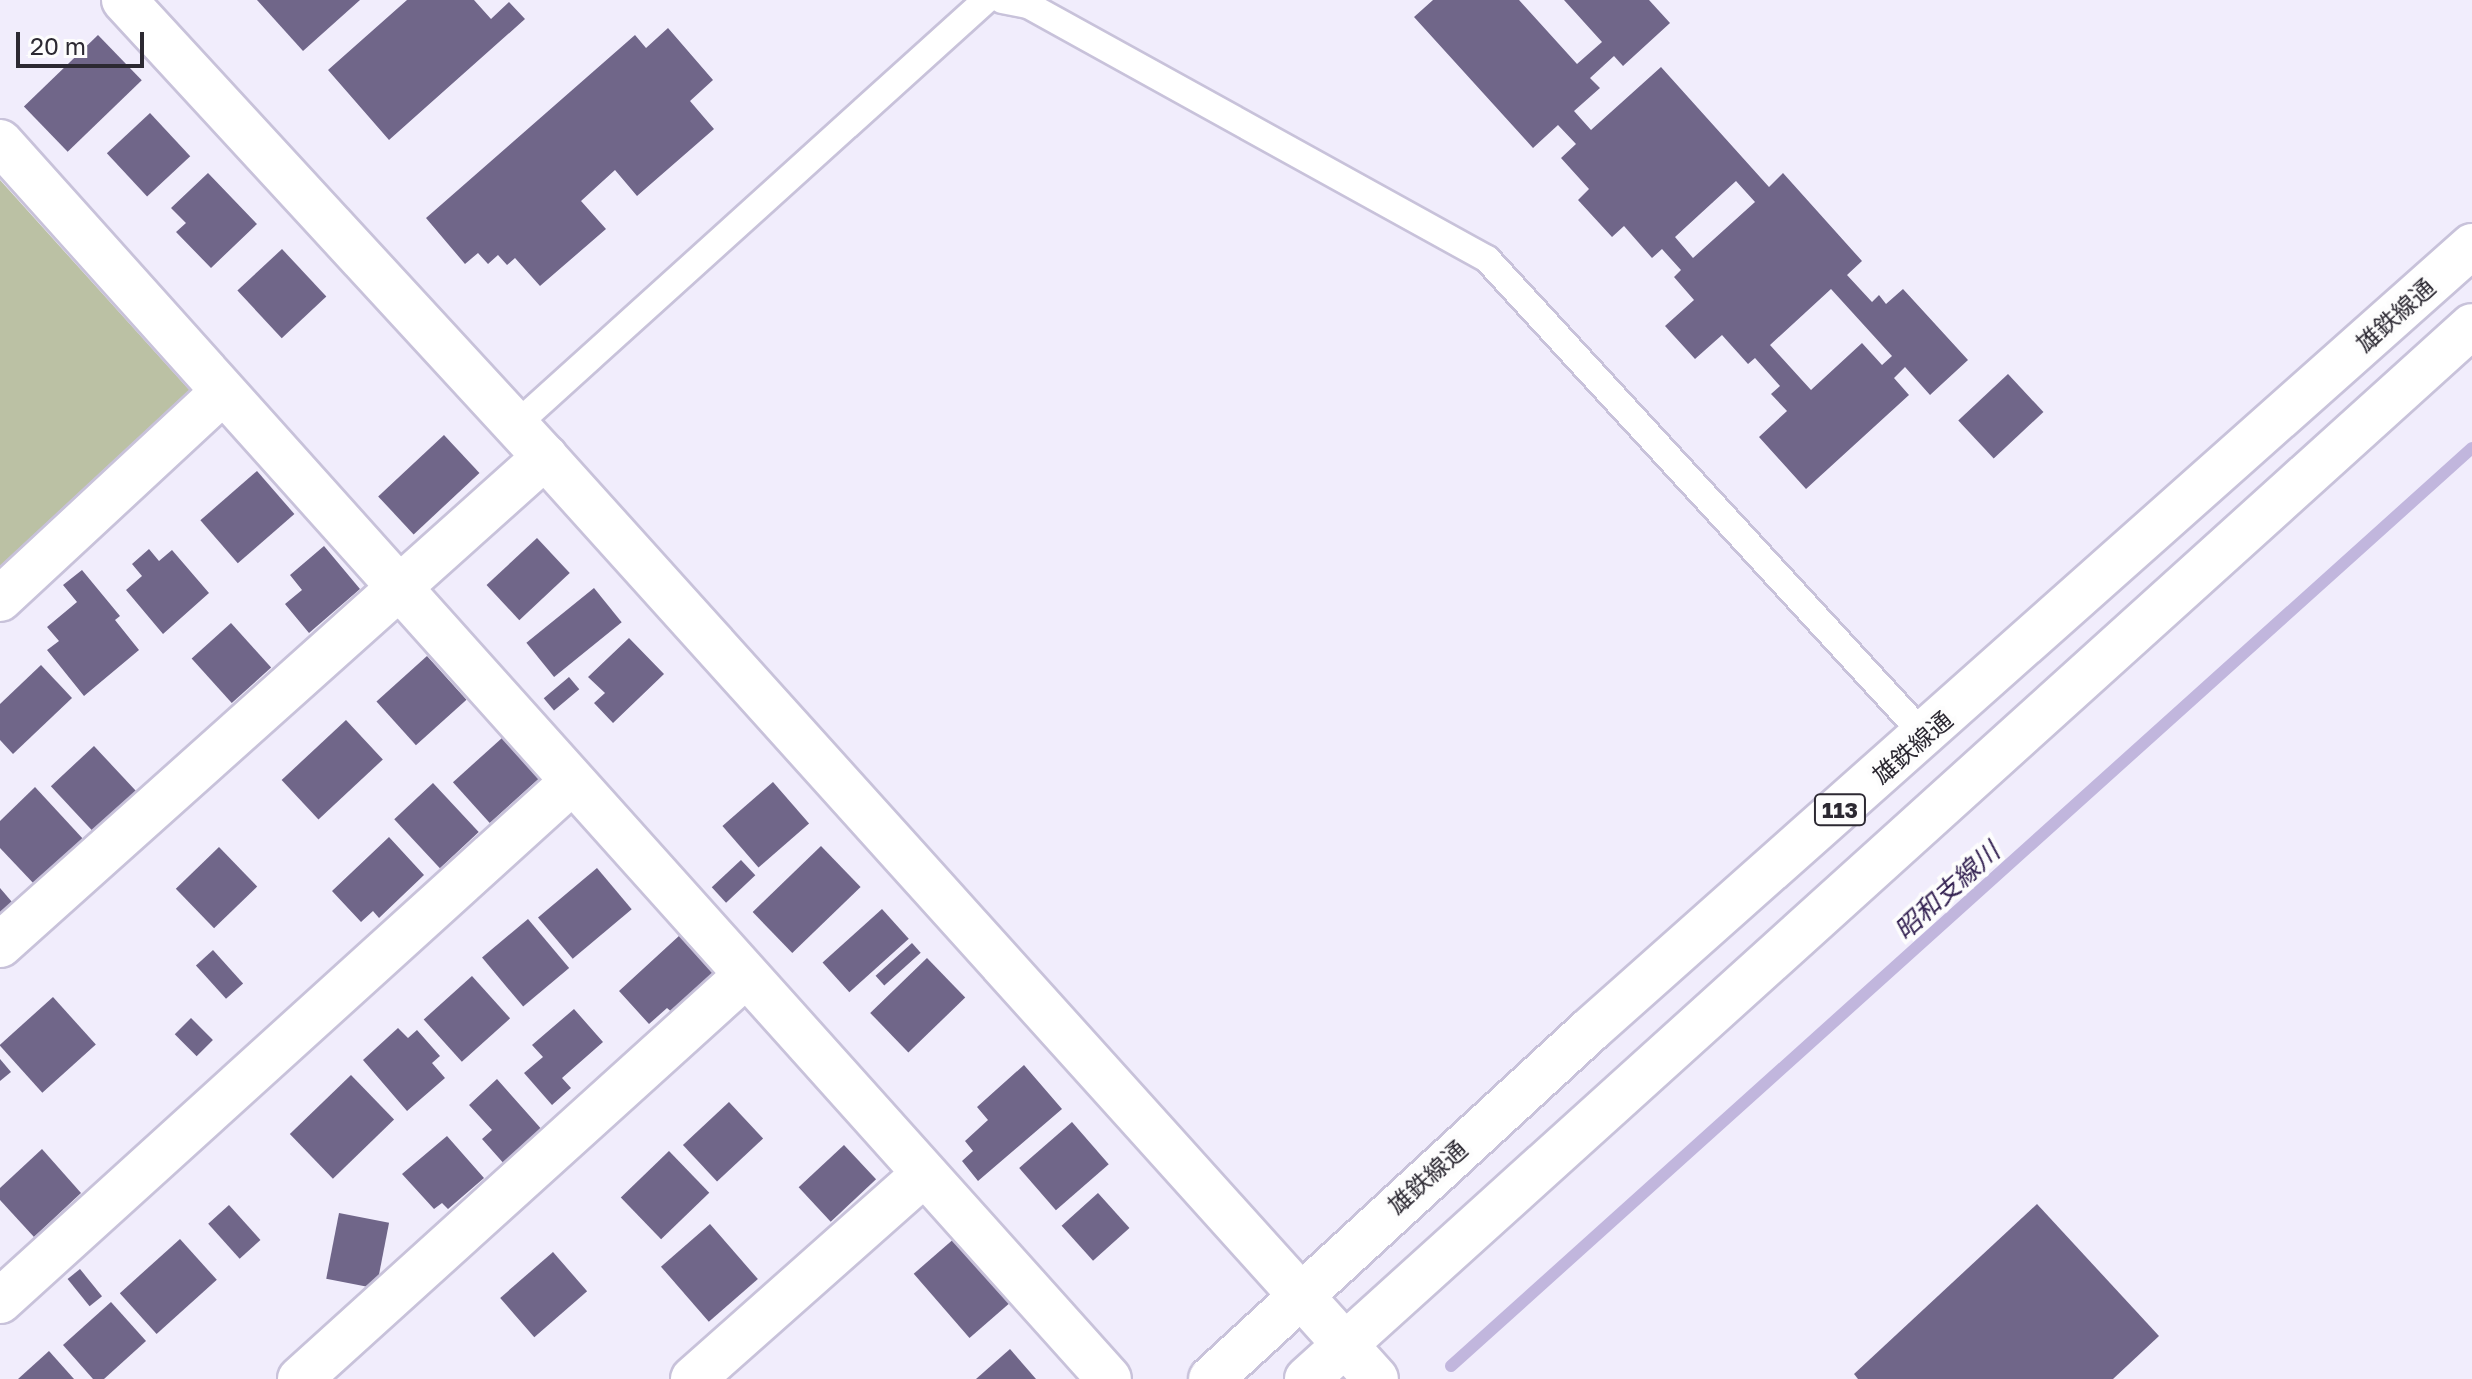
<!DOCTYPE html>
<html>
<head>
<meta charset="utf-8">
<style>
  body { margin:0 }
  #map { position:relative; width:2472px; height:1379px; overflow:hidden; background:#f1edfc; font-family:"Golos Text","Noto Sans JP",sans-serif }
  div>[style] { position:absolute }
  .green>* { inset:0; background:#bbc1a4 }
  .stream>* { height:12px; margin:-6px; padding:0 6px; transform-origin:6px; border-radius:6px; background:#c1b6dd }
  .building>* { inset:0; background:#706689; transform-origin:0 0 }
  .roads { filter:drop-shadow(2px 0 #c8c2da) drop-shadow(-2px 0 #c8c2da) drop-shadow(0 2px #c8c2da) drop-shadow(0 -2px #c8c2da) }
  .lane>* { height:26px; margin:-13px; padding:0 13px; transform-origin:13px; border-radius:13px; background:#fff }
  .street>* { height:44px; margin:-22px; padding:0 22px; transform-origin:22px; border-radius:22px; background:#fff }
  .primary>* { height:44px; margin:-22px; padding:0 22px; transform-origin:22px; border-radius:22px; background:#fff }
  span { translate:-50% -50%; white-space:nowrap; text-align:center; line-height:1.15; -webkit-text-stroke:8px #fdfdfd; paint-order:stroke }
  .shield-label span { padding:2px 6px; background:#fdfdfd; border:2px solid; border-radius:6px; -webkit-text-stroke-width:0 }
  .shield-label { font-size:22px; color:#2c2932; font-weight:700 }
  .street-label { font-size:24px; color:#2c2932 }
  .water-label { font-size:26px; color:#342252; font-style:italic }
  .scale { position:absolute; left:16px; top:32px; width:128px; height:36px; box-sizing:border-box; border:4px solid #2c2932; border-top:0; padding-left:10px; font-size:24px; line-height:28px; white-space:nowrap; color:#2c2932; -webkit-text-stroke:6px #fdfdfd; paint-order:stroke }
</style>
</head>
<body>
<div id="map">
  <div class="green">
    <div style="clip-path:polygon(0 180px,193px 394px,0 570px)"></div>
  </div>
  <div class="stream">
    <div style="left:1451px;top:1366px;width:1373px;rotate:-41.96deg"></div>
  </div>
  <div class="building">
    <div style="clip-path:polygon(257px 0,360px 0,303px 51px)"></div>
    <div style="clip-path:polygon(407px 0,474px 0,491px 19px,509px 2px,525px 19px,389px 140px,328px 70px)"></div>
    <div style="clip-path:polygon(evenodd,1433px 0,1519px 0,1577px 64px,1602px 42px,1564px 0,1649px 0,1670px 23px,1623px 66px,1614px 56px,1590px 78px,1600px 88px,1574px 111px,1591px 130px,1661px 67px,1769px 187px,1783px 173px,1862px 261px,1847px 275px,1872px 302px,1879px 295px,1886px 304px,1903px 289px,1968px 360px,1930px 395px,1905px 367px,1894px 378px,1909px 395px,1806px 489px,1759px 437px,1787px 411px,1771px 394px,1780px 386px,1755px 358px,1748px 364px,1722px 335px,1695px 359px,1665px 326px,1694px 300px,1674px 277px,1681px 270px,1662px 249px,1652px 258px,1624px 226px,1612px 237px,1578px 200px,1589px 189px,1561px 158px,1576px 144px,1558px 125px,1533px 148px,1414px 17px,1433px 0,1736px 181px,1755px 202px,1693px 258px,1675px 237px,1736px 181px,1433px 0,1831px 289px,1892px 356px,1882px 365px,1862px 343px,1811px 390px,1770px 345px,1831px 289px)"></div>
    <div style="clip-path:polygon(668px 28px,713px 80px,690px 101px,714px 129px,637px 196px,615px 170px,581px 201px,606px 229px,540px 286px,515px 258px,507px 265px,498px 255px,488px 264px,478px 253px,465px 264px,426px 218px,635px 35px,646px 48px)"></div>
    <div style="left:98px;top:35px;width:63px;height:103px;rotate:46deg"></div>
    <div style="left:150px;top:113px;width:59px;height:59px;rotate:47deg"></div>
    <div style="clip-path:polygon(208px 173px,257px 224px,211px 268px,176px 232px,186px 223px,171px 208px)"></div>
    <div style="left:282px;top:249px;width:65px;height:61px;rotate:47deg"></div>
    <div style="left:2008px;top:374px;width:52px;height:68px;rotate:47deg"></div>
    <div style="left:444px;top:435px;width:52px;height:90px;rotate:47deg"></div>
    <div style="left:257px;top:471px;width:57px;height:75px;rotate:49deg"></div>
    <div style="left:537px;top:538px;width:48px;height:69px;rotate:47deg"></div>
    <div style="clip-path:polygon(324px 546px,360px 589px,309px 633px,285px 604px,302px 590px,290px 575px)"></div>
    <div style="clip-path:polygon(149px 549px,159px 561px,172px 550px,209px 593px,163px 634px,126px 590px,142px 576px,132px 564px)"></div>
    <div style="clip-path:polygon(82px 570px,120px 616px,115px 620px,139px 650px,84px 696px,47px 650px,59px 641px,47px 627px,77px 602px,63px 585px)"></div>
    <div style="left:594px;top:588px;width:44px;height:87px;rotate:51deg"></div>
    <div style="left:231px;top:623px;width:60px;height:53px;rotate:48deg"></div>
    <div style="clip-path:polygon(629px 638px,664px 674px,613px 723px,594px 703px,605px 693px,588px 677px)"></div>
    <div style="left:427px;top:656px;width:59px;height:68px;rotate:48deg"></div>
    <div style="clip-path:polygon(41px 665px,72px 698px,13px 754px,0 740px,0 704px)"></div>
    <div style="left:569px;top:677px;width:16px;height:33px;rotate:50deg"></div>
    <div style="left:346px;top:720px;width:54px;height:88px;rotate:47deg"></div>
    <div style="left:502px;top:738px;width:55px;height:66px;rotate:48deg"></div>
    <div style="left:94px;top:746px;width:65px;height:59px;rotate:47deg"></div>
    <div style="left:773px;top:782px;width:55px;height:67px;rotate:49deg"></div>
    <div style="left:433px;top:783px;width:67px;height:53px;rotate:47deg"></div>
    <div style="clip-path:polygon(35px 787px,84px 840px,36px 886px,0 848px,0 821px)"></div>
    <div style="clip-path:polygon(389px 837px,424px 875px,379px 918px,373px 911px,361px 922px,332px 891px)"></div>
    <div style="left:821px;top:846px;width:57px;height:95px;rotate:46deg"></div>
    <div style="left:219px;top:847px;width:55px;height:60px;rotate:46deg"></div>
    <div style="left:741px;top:860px;width:21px;height:40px;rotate:47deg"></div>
    <div style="left:597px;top:868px;width:54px;height:77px;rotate:50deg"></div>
    <div style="clip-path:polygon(0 888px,12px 902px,0 913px)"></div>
    <div style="left:882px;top:909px;width:40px;height:80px;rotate:48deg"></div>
    <div style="left:528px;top:919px;width:64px;height:60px;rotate:50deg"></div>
    <div style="clip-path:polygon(680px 935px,717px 974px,674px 1014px,667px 1008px,649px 1024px,619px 991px)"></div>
    <div style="left:912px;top:943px;width:13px;height:49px;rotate:48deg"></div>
    <div style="left:213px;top:950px;width:45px;height:23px;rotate:48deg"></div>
    <div style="left:927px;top:958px;width:55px;height:79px;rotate:46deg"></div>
    <div style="left:472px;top:976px;width:57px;height:65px;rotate:48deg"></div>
    <div style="left:53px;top:997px;width:64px;height:72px;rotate:48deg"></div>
    <div style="clip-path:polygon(574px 1009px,603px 1042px,562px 1078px,571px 1088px,552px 1105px,524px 1073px,543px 1057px,532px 1045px)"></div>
    <div style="left:191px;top:1018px;width:31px;height:23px;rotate:45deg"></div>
    <div style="clip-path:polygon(398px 1028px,408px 1038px,417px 1030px,440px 1056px,432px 1063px,445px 1078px,407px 1111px,363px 1060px)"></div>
    <div style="clip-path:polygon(0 1059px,11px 1072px,0 1081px)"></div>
    <div style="clip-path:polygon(1024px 1065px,1062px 1109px,978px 1181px,962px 1161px,973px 1151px,965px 1141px,988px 1120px,977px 1107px)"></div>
    <div style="left:351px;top:1075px;width:62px;height:85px;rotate:46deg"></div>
    <div style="clip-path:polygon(497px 1079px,544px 1132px,506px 1166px,482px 1139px,492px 1130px,469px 1105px)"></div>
    <div style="left:729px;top:1102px;width:50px;height:63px;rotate:47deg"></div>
    <div style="left:1072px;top:1122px;width:56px;height:70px;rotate:49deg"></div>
    <div style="clip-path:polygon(447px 1136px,484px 1178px,448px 1209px,442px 1203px,434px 1209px,402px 1174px)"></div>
    <div style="left:844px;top:1145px;width:47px;height:62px;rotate:47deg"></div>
    <div style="clip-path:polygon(42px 1149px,81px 1193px,34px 1237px,0 1200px,0 1188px)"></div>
    <div style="left:669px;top:1151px;width:58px;height:67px;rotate:46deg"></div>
    <div style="left:1098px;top:1193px;width:47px;height:49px;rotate:48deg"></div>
    <div style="clip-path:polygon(2037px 1204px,2159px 1336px,2113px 1379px,1858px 1379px,1854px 1374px)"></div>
    <div style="left:229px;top:1205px;width:47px;height:28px;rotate:48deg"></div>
    <div style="left:339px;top:1213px;width:51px;height:67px;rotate:11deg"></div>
    <div style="left:710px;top:1224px;width:73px;height:65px;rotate:49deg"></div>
    <div style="left:956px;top:1237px;width:85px;height:56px;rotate:49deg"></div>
    <div style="left:180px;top:1239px;width:55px;height:81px;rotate:48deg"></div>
    <div style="left:553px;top:1252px;width:52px;height:70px;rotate:49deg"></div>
    <div style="left:80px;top:1269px;width:35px;height:16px;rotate:51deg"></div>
    <div style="clip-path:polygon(111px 1302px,146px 1341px,104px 1379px,93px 1379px,63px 1345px)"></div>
    <div style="clip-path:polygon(1010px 1349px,1036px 1379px,976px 1379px)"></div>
    <div style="clip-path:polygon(49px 1351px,74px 1379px,18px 1379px)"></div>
  </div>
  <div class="roads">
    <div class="lane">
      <div style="left:1002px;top:0;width:26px;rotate:11deg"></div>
      <div style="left:1028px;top:5px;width:525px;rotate:28.96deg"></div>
      <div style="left:1487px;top:259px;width:648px;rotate:47.44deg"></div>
      <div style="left:516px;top:425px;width:634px;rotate:-42.12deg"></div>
    </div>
    <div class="street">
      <div style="left:124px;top:0;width:621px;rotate:47.35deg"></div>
      <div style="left:545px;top:457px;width:1241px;rotate:47.97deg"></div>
      <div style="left:0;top:142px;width:1661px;rotate:48.12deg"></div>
      <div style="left:0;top:599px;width:304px;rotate:-42.9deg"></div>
      <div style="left:0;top:945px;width:732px;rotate:-41.84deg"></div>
      <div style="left:0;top:1301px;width:772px;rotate:-42.22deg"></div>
      <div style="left:300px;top:1379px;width:599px;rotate:-42.16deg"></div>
      <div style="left:693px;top:1379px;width:307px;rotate:-41.6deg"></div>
    </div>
    <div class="primary">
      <div style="left:1211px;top:1379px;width:515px;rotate:-42.64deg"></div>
      <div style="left:1590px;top:1030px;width:1180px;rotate:-41.63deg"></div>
      <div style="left:1307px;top:1379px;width:1570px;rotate:-42.11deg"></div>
    </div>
  </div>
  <div class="shield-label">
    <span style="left:1840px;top:810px">113</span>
  </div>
  <div class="street-label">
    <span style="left:2395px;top:315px;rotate:-42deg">雄鉄線通</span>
    <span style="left:1912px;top:747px;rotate:-41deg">雄鉄線通</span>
    <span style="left:1427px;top:1177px;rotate:-42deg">雄鉄線通</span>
  </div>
  <div class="water-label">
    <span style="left:1947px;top:891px;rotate:-42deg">昭和支線川</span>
  </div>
  <div class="scale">20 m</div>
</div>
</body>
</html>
